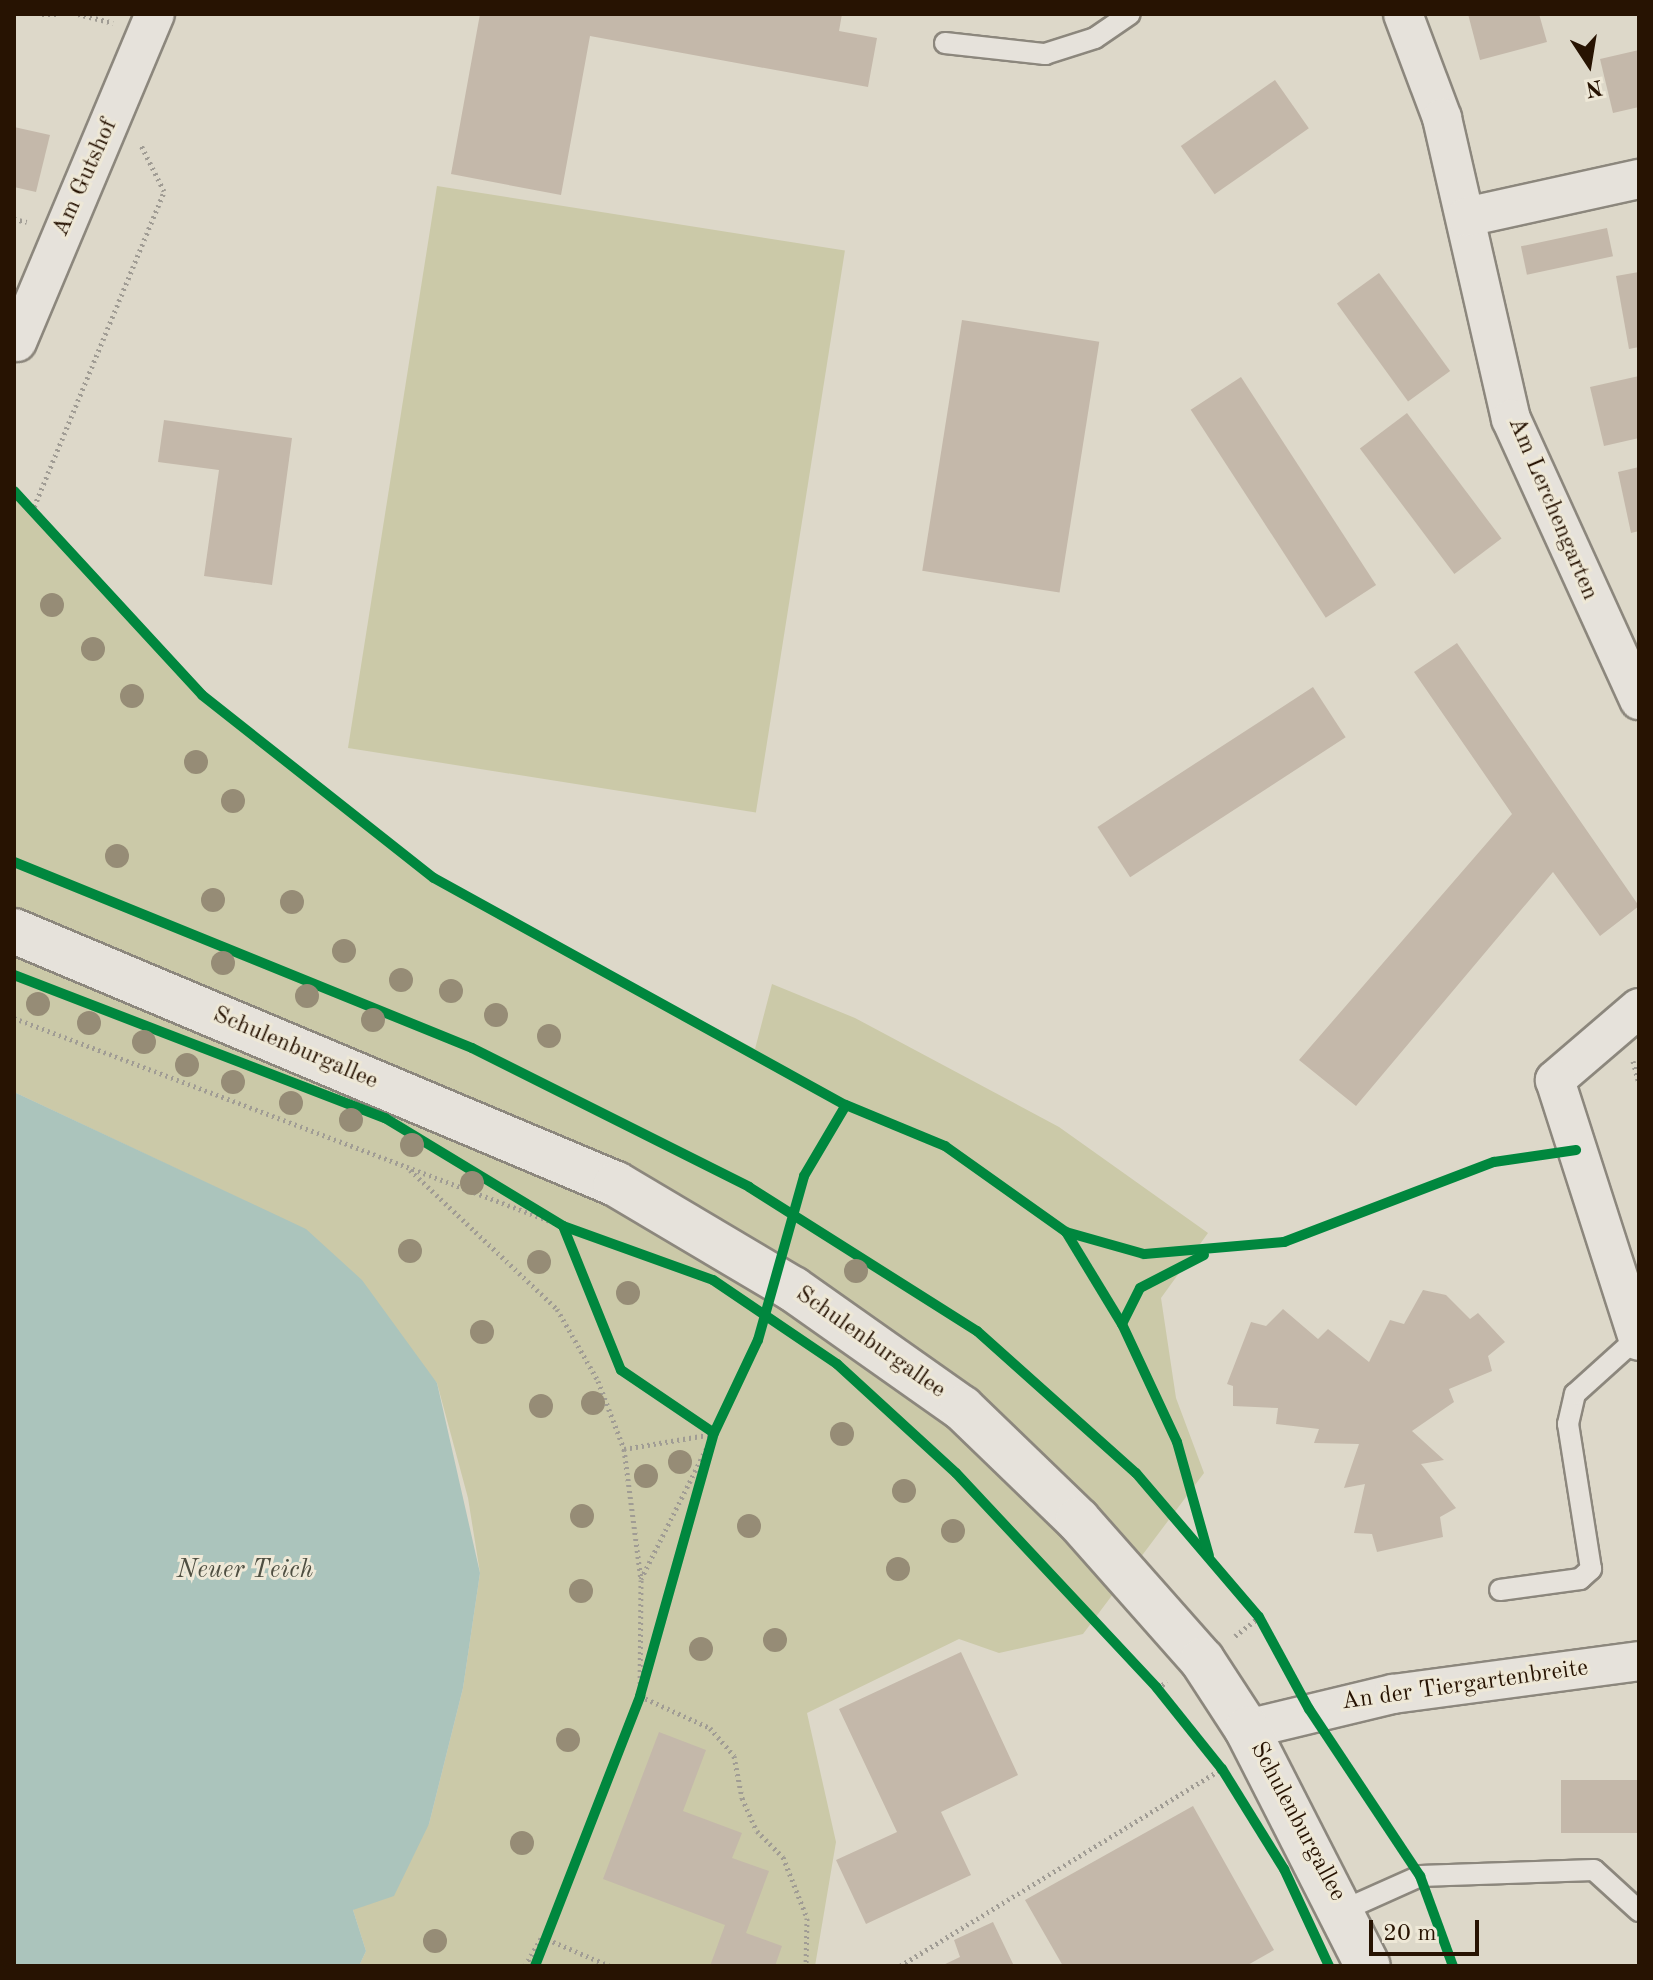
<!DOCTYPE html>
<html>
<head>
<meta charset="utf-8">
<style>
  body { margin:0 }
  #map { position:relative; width:1653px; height:1980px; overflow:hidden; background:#ddd8c9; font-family:"Old Standard TT",serif }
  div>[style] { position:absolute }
  .green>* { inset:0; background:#cbc9a8; transform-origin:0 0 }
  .water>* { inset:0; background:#abc4bc }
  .building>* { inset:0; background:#c4b8aa; transform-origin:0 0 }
  .path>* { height:5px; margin-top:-2.5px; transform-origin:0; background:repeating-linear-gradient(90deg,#a09c94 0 2px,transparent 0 6px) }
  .roads { filter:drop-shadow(2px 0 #8c877d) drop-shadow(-2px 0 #8c877d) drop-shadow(0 2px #8c877d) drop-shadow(0 -2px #8c877d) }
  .service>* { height:20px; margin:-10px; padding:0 10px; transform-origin:10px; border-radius:10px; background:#e6e2db }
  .minor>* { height:38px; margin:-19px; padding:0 19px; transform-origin:19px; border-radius:19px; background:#e6e2db }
  .tertiary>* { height:44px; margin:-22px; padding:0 22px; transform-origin:22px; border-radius:22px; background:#e6e2db }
  .cycleway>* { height:10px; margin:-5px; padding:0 5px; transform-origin:5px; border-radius:5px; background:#00873e }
  .trees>* { width:24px; height:24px; margin:-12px; border-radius:50%; background:#968c76 }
  span { translate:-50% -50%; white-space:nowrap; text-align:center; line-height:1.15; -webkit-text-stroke:6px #eee8d7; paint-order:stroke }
  .street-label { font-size:24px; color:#271302 }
  .water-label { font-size:26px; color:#4e4e41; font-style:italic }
  .frame { position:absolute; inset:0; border:16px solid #271302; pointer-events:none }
  .north { position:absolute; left:1549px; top:24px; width:80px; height:80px; -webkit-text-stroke:6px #eee8d7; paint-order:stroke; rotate:168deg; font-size:22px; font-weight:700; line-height:32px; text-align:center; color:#271302 }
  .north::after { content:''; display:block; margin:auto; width:28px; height:36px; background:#271302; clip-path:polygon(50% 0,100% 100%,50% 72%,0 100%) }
  .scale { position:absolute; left:1369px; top:1920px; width:110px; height:36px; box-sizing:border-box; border:4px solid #271302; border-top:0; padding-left:10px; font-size:24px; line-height:28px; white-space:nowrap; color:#271302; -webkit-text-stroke:6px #eee8d7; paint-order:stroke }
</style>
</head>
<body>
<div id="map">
  <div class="green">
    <div style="left:437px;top:186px;width:413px;height:569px;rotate:9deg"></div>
    <div style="clip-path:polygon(14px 491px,202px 695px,434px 878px,755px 1049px,772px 984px,855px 1018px,1059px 1127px,1208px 1233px,1161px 1298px,1176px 1398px,1204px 1473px,1083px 1634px,999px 1653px,959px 1639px,807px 1713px,836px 1842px,815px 1966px,359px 1966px,366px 1951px,353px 1910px,429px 1824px,463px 1688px,480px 1573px,468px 1498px,437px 1383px,306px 1230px,14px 1092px)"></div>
  </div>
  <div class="water">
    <div style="clip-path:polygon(14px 1092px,306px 1229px,362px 1280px,437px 1383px,480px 1573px,463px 1688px,429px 1824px,394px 1896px,353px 1910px,366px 1951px,359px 1966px,14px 1966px)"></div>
  </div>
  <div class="building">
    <div style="clip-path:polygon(480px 14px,842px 14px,839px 31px,877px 38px,868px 87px,590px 36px,561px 195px,451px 174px)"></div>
    <div style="clip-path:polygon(1468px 14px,1539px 14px,1547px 42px,1480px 60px)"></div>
    <div style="clip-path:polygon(1639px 50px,1639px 107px,1613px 113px,1600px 59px)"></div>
    <div style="left:1275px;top:80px;width:59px;height:115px;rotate:55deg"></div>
    <div style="clip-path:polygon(14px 127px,50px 135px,36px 192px,14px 187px)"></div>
    <div style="left:1607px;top:228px;width:29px;height:88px;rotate:78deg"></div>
    <div style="clip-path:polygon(1639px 272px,1639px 347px,1629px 349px,1616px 276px)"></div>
    <div style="left:1379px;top:273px;width:121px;height:52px;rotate:54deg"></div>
    <div style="left:962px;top:320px;width:139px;height:254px;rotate:9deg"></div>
    <div style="clip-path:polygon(1639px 376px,1639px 438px,1604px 446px,1590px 387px)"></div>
    <div style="left:1241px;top:377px;width:248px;height:60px;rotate:57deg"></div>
    <div style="left:1407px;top:413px;width:157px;height:59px;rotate:53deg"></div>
    <div style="clip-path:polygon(164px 420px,292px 438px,272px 585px,204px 576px,219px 470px,158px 462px)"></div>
    <div style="clip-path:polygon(1639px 467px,1639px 531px,1631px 533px,1618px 472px)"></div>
    <div style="clip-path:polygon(1457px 643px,1639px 906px,1600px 936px,1553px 872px,1356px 1106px,1299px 1060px,1512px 814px,1414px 672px)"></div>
    <div style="left:1313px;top:687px;width:60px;height:257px;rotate:57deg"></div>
    <div style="clip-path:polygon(1423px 1290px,1446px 1295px,1470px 1319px,1478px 1313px,1505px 1342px,1488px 1356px,1492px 1371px,1449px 1389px,1454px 1402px,1412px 1431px,1444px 1460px,1421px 1464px,1456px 1508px,1440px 1517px,1443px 1537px,1377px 1552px,1372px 1534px,1354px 1533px,1365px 1484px,1344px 1488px,1359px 1444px,1314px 1443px,1319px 1429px,1276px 1424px,1278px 1408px,1233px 1406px,1233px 1386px,1227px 1384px,1251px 1322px,1266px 1326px,1283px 1309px,1318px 1339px,1328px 1329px,1369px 1362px,1390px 1320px,1404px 1324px)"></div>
    <div style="clip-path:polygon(961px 1652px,1018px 1775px,941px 1812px,971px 1875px,866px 1924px,836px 1860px,897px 1832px,839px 1709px)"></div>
    <div style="clip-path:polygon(659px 1732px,706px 1750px,683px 1811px,742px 1833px,732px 1858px,769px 1871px,746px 1933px,782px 1946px,775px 1966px,710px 1966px,725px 1925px,603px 1879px)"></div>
    <div style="left:1561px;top:1780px;width:78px;height:53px"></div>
    <div style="clip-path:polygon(1193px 1806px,1274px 1950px,1246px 1966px,1063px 1966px,1025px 1900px)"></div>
    <div style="clip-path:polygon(993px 1922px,1014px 1966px,941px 1966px,960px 1957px,954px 1940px)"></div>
  </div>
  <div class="path">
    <div style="left:42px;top:14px;width:14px"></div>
    <div style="left:78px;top:14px;width:36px;rotate:14deg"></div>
    <div style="left:14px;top:219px;width:13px;rotate:13deg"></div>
    <div style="left:32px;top:512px;width:347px;rotate:-67.6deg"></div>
    <div style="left:164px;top:191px;width:51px;rotate:-116.6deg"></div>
    <div style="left:14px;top:1018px;width:587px;rotate:20.75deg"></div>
    <div style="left:1633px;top:1061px;width:23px;rotate:75deg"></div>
    <div style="left:410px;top:1170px;width:202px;rotate:43.4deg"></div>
    <div style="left:557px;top:1309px;width:83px;rotate:60.3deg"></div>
    <div style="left:598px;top:1381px;width:73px;rotate:69.1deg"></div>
    <div style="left:624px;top:1449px;width:132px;rotate:82.6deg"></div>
    <div style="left:641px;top:1580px;width:116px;rotate:90.5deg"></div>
    <div style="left:640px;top:1696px;width:77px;rotate:24.6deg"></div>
    <div style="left:710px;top:1728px;width:37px;rotate:49deg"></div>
    <div style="left:734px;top:1756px;width:43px;rotate:79.2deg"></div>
    <div style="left:742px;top:1798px;width:36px;rotate:66deg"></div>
    <div style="left:757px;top:1831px;width:37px;rotate:45deg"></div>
    <div style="left:783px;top:1857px;width:66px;rotate:68.5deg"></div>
    <div style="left:807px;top:1918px;width:48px;rotate:91.2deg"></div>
    <div style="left:624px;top:1449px;width:90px;rotate:-9.6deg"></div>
    <div style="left:641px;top:1579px;width:163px;rotate:-63.4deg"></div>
    <div style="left:1235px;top:1636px;width:31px;rotate:-38deg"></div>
    <div style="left:1157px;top:1688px;width:12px;rotate:-31deg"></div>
    <div style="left:525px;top:1966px;width:34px;rotate:-60deg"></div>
    <div style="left:542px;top:1937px;width:74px;rotate:23.1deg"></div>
    <div style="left:900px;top:1966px;width:377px;rotate:-31.5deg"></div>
  </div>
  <div class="roads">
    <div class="service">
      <div style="left:945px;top:43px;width:101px;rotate:6.3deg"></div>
      <div style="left:1045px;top:54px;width:52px;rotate:-17.7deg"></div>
      <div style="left:1095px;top:38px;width:42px;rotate:-34.4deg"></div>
      <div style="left:1500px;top:1590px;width:81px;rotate:-7.8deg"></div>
      <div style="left:1580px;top:1579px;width:15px;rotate:-42deg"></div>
      <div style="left:1591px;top:1569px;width:147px;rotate:-99deg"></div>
      <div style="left:1568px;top:1424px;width:31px;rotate:-77deg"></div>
      <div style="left:1575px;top:1394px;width:85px;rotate:-42.1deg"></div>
      <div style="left:1344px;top:1910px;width:83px;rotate:-24.1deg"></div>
      <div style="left:1420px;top:1876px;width:174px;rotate:-2deg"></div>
      <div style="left:1594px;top:1870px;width:61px;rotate:42.3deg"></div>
    </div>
    <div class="minor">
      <div style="left:1403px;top:14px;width:111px;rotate:69.4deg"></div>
      <div style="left:1442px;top:118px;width:309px;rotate:77.1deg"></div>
      <div style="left:1511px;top:419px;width:309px;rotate:65.5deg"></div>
      <div style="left:1466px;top:217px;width:177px;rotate:-12.4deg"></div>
      <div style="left:17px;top:342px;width:356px;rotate:-67.2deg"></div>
      <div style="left:1639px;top:1008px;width:111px;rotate:139.4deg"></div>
      <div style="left:1555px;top:1080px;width:274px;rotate:72.2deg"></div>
      <div style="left:1247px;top:1729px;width:150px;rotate:-13.5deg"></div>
      <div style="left:1393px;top:1694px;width:248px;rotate:-7.6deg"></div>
    </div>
    <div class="tertiary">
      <div style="left:14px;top:931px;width:653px;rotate:22.8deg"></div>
      <div style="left:616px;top:1184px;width:206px;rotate:30.7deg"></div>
      <div style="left:793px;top:1289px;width:207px;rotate:35.2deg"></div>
      <div style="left:962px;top:1408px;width:161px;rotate:44deg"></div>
      <div style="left:1078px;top:1520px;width:187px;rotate:48.5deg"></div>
      <div style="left:1202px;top:1660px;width:82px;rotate:56.9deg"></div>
      <div style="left:1247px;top:1729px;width:266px;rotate:63deg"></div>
    </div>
  </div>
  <div class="cycleway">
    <div style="left:14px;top:491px;width:277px;rotate:47.3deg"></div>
    <div style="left:202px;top:695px;width:295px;rotate:38.3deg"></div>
    <div style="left:434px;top:878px;width:470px;rotate:28.9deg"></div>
    <div style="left:846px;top:1105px;width:107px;rotate:22.5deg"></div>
    <div style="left:945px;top:1146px;width:148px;rotate:35.4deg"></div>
    <div style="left:1066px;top:1232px;width:81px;rotate:15.8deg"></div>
    <div style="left:1144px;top:1254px;width:141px;rotate:-4.9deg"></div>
    <div style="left:1284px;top:1242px;width:225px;rotate:-20.9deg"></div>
    <div style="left:1494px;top:1162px;width:83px;rotate:-8.3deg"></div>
    <div style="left:14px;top:862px;width:494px;rotate:22.1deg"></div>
    <div style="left:472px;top:1048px;width:310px;rotate:26.6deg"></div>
    <div style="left:749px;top:1187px;width:270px;rotate:32.3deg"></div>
    <div style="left:977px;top:1331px;width:213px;rotate:41.8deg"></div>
    <div style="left:1136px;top:1473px;width:189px;rotate:49.5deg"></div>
    <div style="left:1259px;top:1617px;width:105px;rotate:61.5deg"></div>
    <div style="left:1309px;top:1709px;width:201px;rotate:56.4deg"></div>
    <div style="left:1420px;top:1876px;width:96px;rotate:69.9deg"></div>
    <div style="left:14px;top:975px;width:398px;rotate:21.1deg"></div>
    <div style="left:385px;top:1118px;width:208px;rotate:31.2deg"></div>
    <div style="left:563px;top:1226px;width:159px;rotate:19.8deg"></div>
    <div style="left:713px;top:1280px;width:150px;rotate:34.1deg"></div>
    <div style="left:837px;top:1364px;width:161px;rotate:42.5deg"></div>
    <div style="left:956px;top:1473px;width:294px;rotate:46.9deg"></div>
    <div style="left:1157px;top:1688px;width:104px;rotate:51.3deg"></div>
    <div style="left:1222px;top:1769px;width:118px;rotate:58.2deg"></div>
    <div style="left:1284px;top:1869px;width:107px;rotate:65.1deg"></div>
    <div style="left:563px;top:1226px;width:155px;rotate:68.1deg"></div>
    <div style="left:621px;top:1370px;width:112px;rotate:34.1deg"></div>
    <div style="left:1066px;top:1232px;width:108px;rotate:58.7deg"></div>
    <div style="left:1122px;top:1324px;width:130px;rotate:65deg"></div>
    <div style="left:1177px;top:1442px;width:118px;rotate:74.3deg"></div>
    <div style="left:1122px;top:1324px;width:40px;rotate:-63.4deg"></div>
    <div style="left:1140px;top:1288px;width:72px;rotate:-27.3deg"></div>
    <div style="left:535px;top:1966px;width:290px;rotate:-68.7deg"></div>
    <div style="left:640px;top:1696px;width:273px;rotate:-74.3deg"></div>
    <div style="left:714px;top:1433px;width:103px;rotate:-64.7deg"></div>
    <div style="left:758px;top:1340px;width:170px;rotate:-74.3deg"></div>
    <div style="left:804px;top:1176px;width:82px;rotate:-59.4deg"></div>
  </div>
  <div class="trees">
    <div style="left:52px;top:605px"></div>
    <div style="left:93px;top:649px"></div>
    <div style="left:132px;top:696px"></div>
    <div style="left:196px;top:762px"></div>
    <div style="left:233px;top:801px"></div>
    <div style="left:117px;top:856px"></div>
    <div style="left:213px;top:900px"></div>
    <div style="left:292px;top:902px"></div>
    <div style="left:344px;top:951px"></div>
    <div style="left:223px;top:963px"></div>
    <div style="left:401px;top:980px"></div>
    <div style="left:451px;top:991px"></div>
    <div style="left:307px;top:996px"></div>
    <div style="left:38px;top:1004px"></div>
    <div style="left:496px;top:1015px"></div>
    <div style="left:373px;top:1020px"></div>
    <div style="left:89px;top:1023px"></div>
    <div style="left:549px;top:1036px"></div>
    <div style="left:144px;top:1042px"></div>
    <div style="left:187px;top:1065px"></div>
    <div style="left:233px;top:1082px"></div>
    <div style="left:291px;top:1103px"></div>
    <div style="left:351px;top:1120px"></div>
    <div style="left:412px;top:1145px"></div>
    <div style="left:472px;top:1183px"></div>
    <div style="left:410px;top:1251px"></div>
    <div style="left:539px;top:1262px"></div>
    <div style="left:856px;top:1271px"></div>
    <div style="left:628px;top:1293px"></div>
    <div style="left:482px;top:1332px"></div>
    <div style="left:593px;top:1403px"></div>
    <div style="left:541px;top:1406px"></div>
    <div style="left:842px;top:1434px"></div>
    <div style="left:680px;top:1462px"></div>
    <div style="left:646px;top:1476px"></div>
    <div style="left:904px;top:1491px"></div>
    <div style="left:582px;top:1516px"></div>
    <div style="left:749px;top:1526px"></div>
    <div style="left:953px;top:1531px"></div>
    <div style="left:898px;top:1569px"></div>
    <div style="left:581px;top:1591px"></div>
    <div style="left:775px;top:1640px"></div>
    <div style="left:701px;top:1649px"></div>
    <div style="left:568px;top:1740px"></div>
    <div style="left:522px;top:1843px"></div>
    <div style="left:435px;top:1941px"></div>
  </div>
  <div class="street-label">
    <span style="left:86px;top:178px;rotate:-66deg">Am Gutshof</span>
    <span style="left:1552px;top:509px;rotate:67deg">Am Lerchengarten</span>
    <span style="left:295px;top:1049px;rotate:23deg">Schulenburgallee</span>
    <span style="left:870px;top:1343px;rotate:35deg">Schulenburgallee</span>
    <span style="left:1465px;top:1686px;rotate:-8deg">An der Tiergartenbreite</span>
    <span style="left:1297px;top:1822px;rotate:62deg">Schulenburgallee</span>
  </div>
  <div class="water-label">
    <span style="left:245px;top:1571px">Neuer Teich</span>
  </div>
  <div class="frame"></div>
  <div class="north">N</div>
  <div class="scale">20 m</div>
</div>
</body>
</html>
